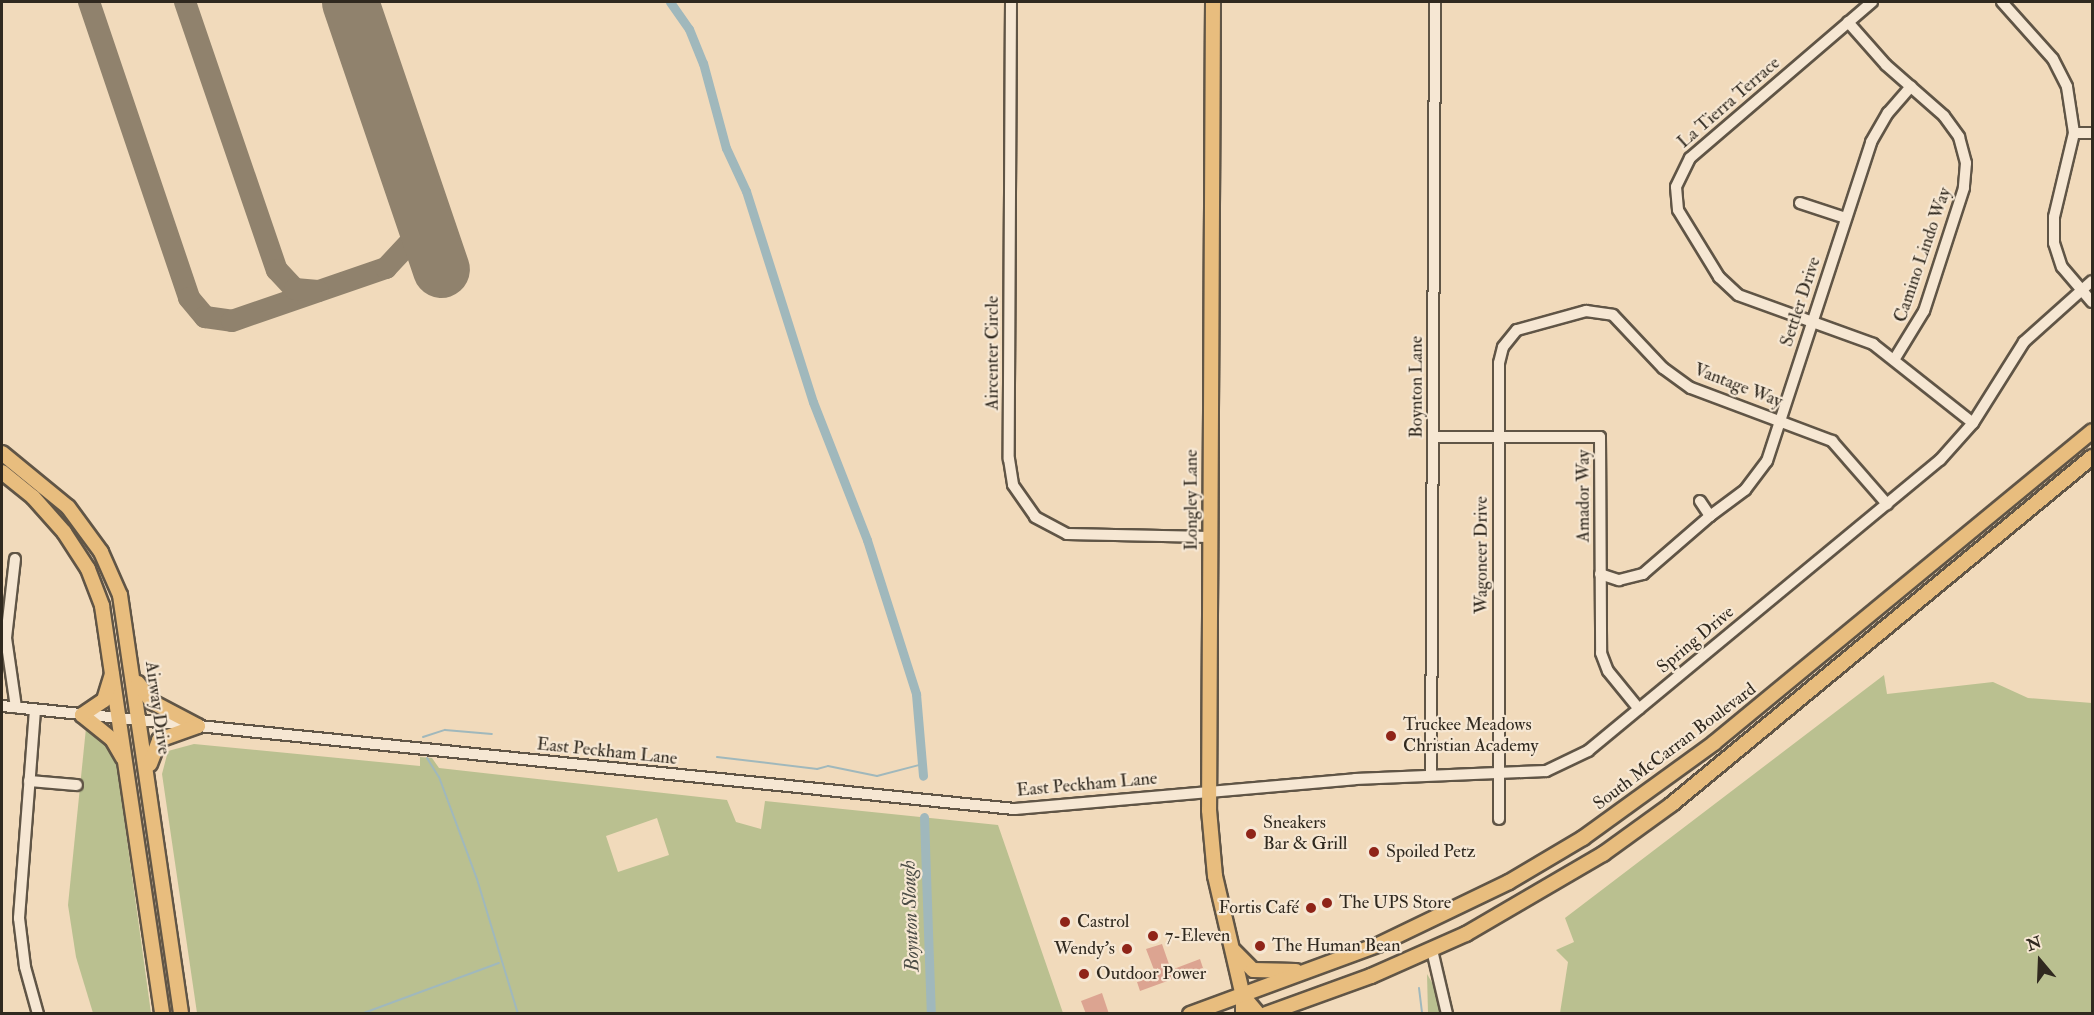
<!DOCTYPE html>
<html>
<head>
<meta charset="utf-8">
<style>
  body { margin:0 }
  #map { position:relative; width:2094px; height:1015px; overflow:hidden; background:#f1dabb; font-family:"IM FELL Double Pica",serif }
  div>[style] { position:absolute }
  .green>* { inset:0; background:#bac090 }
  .stream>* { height:2px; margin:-1px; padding:0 1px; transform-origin:1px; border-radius:1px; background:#a0b8bc }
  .canal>* { height:9px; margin:-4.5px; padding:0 4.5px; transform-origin:4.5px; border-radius:4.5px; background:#a0b8bc }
  .taxiway>* { height:22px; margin:-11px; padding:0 11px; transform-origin:11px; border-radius:11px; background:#90826d }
  .runway>* { height:57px; margin:-28.5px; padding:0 28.5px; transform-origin:28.5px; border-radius:28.5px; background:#90826d }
  .building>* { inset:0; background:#dca491 }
  .roads { filter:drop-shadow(2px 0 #605546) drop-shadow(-2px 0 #605546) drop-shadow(0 2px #605546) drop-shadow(0 -2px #605546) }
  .minor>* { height:10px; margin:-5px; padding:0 5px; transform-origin:5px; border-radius:5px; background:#f6e7d3 }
  .major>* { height:14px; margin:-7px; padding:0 7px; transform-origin:7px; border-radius:7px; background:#e8bd7e }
  .dots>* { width:16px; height:16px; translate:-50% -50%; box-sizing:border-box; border:3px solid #f6e7d3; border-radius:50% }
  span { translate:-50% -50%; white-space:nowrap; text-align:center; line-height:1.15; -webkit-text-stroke:4.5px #f6e7d3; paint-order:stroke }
  .street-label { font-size:18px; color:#30291f }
  .poi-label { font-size:18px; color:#30291f }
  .left { translate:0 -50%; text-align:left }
  .right { translate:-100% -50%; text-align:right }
  .water-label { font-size:20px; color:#4c4d46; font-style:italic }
  .frame { position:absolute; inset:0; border:3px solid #30291f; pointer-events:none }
  .north { position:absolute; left:2010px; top:931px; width:60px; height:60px; -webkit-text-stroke:4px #f6e7d3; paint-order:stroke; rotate:341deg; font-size:16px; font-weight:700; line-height:24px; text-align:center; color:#30291f }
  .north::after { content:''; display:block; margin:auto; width:21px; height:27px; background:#30291f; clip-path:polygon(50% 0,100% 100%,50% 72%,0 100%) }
</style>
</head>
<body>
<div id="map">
  <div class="green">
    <div style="clip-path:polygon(1884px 675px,1887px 694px,1993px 682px,2028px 698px,2092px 703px,2092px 1013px,1560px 1013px,1568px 962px,1556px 950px,1574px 942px,1565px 918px)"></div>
    <div style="clip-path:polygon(86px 728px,110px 749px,117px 767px,151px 1013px,93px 1013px,76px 957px,68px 905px)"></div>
    <div style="clip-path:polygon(evenodd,194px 744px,420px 766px,420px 757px,432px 758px,439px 768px,727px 800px,736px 822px,761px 829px,765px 801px,998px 825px,1063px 1013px,197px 1013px,162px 774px,168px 751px,194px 744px,657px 818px,669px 855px,618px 872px,606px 836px,657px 818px)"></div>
    <div style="clip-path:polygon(1427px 974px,1434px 986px,1442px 1013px,1428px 1013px)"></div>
  </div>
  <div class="stream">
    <div style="left:423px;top:737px;width:23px;rotate:-18deg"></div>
    <div style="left:445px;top:730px;width:47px;rotate:4.9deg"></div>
    <div style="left:717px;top:757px;width:101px;rotate:6.8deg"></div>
    <div style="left:817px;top:769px;width:11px;rotate:-15deg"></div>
    <div style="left:828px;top:766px;width:50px;rotate:11.5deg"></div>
    <div style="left:877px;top:776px;width:48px;rotate:-14.6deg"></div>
    <div style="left:427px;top:758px;width:22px;rotate:58deg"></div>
    <div style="left:439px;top:777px;width:109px;rotate:69.6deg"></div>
    <div style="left:477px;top:879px;width:141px;rotate:73.1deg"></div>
    <div style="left:1419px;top:988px;width:26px;rotate:83deg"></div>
    <div style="left:361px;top:1014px;width:147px;rotate:-20.3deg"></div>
  </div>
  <div class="canal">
    <div style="left:670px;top:2px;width:33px;rotate:55deg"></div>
    <div style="left:689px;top:29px;width:37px;rotate:68deg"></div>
    <div style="left:703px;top:63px;width:88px;rotate:74.9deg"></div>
    <div style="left:726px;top:148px;width:47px;rotate:65.1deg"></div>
    <div style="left:746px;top:191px;width:221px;rotate:72.4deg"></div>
    <div style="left:813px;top:402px;width:148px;rotate:68.6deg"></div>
    <div style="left:867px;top:540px;width:162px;rotate:72.3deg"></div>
    <div style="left:916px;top:694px;width:82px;rotate:85.1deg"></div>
    <div style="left:924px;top:817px;width:197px;rotate:88deg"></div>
  </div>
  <div class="taxiway">
    <div style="left:89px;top:2px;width:312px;rotate:71.3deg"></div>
    <div style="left:189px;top:298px;width:25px;rotate:50deg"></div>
    <div style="left:205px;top:317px;width:27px;rotate:8deg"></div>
    <div style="left:232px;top:321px;width:163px;rotate:-19deg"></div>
    <div style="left:386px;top:268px;width:40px;rotate:-47deg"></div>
    <div style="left:413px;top:239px;width:43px;rotate:-86deg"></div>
    <div style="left:185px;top:2px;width:283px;rotate:71.1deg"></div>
    <div style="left:277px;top:270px;width:26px;rotate:47deg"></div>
    <div style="left:295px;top:289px;width:23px;rotate:5deg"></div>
  </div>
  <div class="runway">
    <div style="left:350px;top:2px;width:282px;rotate:71.2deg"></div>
  </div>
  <div class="building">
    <div style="clip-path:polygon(1162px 944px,1171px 970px,1200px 959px,1203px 968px,1140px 991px,1137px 982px,1156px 975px,1146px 949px)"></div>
    <div style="clip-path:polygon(1102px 993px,1109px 1014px,1086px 1014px,1081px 1001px)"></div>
  </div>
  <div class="roads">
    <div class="minor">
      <div style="left:1011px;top:2px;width:457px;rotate:90.3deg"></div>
      <div style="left:1009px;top:459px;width:26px;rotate:81deg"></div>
      <div style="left:1013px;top:485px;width:39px;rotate:55deg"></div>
      <div style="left:1035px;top:517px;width:36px;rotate:28deg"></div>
      <div style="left:1067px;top:534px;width:143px;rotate:1.2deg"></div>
      <div style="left:1872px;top:2px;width:240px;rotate:139.4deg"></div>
      <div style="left:1690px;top:158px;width:32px;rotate:116deg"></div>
      <div style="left:1676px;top:187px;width:23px;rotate:85deg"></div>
      <div style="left:1678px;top:210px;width:79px;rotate:58.5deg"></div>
      <div style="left:1719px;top:277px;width:26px;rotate:43deg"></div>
      <div style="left:1738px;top:295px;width:144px;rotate:19.9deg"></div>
      <div style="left:1873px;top:344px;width:127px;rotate:38.3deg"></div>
      <div style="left:2002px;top:2px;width:76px;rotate:48.2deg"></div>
      <div style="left:2053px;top:59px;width:31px;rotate:63deg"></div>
      <div style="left:2067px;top:87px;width:47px;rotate:81.3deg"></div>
      <div style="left:2074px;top:133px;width:86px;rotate:103.4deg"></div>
      <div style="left:2054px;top:217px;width:26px;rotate:90deg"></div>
      <div style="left:2054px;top:243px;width:25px;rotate:72deg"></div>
      <div style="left:2062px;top:267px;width:46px;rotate:49.4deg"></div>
      <div style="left:1848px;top:22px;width:57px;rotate:48.5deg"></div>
      <div style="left:1886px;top:65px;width:77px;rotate:41.3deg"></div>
      <div style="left:1944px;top:116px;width:26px;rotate:54deg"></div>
      <div style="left:1959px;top:137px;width:27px;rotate:75deg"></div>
      <div style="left:1966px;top:163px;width:25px;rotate:95deg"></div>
      <div style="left:1964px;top:188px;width:129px;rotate:108deg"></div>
      <div style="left:1924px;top:311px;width:57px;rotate:121.5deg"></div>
      <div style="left:2074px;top:133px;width:18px"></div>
      <div style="left:1800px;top:203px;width:48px;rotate:18.1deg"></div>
      <div style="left:1433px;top:437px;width:167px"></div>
      <div style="left:1600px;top:437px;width:216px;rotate:89.7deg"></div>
      <div style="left:1601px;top:653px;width:19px;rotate:69deg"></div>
      <div style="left:1608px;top:671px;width:49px;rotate:50.8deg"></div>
      <div style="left:1710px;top:516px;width:44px;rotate:-36.6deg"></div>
      <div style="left:1745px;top:490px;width:36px;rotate:-53deg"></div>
      <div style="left:1767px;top:461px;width:336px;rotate:-71.9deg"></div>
      <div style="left:1871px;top:142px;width:34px;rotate:-60deg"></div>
      <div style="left:1888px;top:113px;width:35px;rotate:-49deg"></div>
      <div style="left:15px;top:559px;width:80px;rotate:96.5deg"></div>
      <div style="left:6px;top:638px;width:70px;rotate:81.8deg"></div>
      <div style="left:1600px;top:574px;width:20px;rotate:18deg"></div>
      <div style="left:1619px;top:580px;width:25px;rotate:-14deg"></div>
      <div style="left:1643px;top:574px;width:89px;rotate:-40.9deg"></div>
      <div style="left:1710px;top:516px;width:18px;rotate:-124deg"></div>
      <div style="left:2px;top:706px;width:1018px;rotate:5.81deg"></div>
      <div style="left:1015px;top:809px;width:341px;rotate:-5deg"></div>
      <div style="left:1355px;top:779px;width:191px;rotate:-2.4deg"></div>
      <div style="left:1546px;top:771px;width:47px;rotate:-25.5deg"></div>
      <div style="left:1588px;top:751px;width:457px;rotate:-39.6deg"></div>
      <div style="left:1940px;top:460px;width:50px;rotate:-48.3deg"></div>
      <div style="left:1973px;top:423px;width:96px;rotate:-57.8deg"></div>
      <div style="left:2024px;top:342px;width:91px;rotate:-41.9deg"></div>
      <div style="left:35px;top:710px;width:209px;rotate:94.4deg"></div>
      <div style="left:19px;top:918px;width:49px;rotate:83deg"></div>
      <div style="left:25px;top:967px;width:49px;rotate:74.5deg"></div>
      <div style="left:1431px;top:774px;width:772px;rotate:-89.7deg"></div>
      <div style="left:29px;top:781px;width:48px;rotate:4.8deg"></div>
      <div style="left:1499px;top:819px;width:456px;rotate:-90deg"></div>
      <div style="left:1499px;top:363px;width:16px;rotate:-76deg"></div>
      <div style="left:1503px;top:347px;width:22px;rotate:-51deg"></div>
      <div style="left:1517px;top:330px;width:72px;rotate:-15.4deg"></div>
      <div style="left:1586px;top:311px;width:27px;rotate:8deg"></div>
      <div style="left:1613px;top:315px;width:73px;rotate:46.7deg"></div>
      <div style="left:1663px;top:368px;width:34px;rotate:36deg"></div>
      <div style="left:1691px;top:388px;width:151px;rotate:20.6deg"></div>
      <div style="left:1832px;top:441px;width:84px;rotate:48.9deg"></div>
      <div style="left:1432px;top:950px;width:66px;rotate:76.8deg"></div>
    </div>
    <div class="major">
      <div style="left:1213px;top:2px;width:808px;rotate:90.28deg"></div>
      <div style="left:1209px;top:810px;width:66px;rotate:84.8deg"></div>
      <div style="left:1215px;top:876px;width:123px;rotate:76.9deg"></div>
      <div style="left:1243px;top:996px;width:18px;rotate:90deg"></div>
      <div style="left:2px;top:453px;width:85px;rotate:39.3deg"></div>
      <div style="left:68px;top:507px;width:56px;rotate:53.7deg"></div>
      <div style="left:101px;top:552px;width:47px;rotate:66.2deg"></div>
      <div style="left:120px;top:595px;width:423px;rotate:81.7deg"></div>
      <div style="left:2px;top:472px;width:40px;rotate:39deg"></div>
      <div style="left:33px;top:497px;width:47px;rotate:48.5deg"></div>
      <div style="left:64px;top:532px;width:44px;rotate:57deg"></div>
      <div style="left:88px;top:569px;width:40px;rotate:69deg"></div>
      <div style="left:102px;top:606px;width:412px;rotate:81.6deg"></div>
      <div style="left:138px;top:683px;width:24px;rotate:54deg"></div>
      <div style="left:152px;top:702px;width:52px;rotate:27.6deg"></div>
      <div style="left:82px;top:715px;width:38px;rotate:39deg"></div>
      <div style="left:112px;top:739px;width:22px;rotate:60deg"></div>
      <div style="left:82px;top:715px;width:27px;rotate:-34deg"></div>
      <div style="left:104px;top:700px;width:27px;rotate:-73deg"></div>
      <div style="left:150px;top:764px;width:26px;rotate:-69deg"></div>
      <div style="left:159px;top:740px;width:41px;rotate:-19.7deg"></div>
      <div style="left:1234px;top:951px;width:27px;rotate:45deg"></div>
      <div style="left:1253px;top:970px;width:43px;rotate:1.3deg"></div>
      <div style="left:1243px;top:996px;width:23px;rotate:50deg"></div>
      <div style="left:1190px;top:1014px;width:200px;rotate:-20.2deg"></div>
      <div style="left:1378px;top:945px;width:145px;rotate:-25.7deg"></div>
      <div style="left:1509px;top:882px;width:86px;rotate:-30.7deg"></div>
      <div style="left:1583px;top:838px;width:162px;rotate:-35.9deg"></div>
      <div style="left:1714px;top:743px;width:490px;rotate:-39.5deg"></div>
      <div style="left:1266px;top:1014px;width:112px;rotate:-19.9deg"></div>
      <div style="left:1371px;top:976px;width:104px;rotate:-23.9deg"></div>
      <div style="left:1466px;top:934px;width:159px;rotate:-30.3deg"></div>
      <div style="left:1603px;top:854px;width:85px;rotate:-35.9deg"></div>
      <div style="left:1672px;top:804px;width:545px;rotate:-39.56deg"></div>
    </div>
  </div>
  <div class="dots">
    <div style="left:1391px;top:736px;background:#8f2418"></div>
    <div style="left:1251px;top:834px;background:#8f2418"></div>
    <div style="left:1374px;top:852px;background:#8f2418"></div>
    <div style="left:1327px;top:903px;background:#8f2418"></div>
    <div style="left:1311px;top:908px;background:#8f2418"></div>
    <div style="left:1065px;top:922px;background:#8f2418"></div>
    <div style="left:1153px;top:936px;background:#8f2418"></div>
    <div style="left:1260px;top:946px;background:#8f2418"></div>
    <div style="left:1127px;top:949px;background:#8f2418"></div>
    <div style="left:1084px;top:974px;background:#8f2418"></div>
  </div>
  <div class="street-label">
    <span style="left:1729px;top:103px;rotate:-41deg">La Tierra Terrace</span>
    <span style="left:1923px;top:255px;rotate:-71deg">Camino Lindo Way</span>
    <span style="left:1801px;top:302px;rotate:-72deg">Settler Drive</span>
    <span style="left:993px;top:353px;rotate:-90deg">Aircenter Circle</span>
    <span style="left:1738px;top:386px;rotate:21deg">Vantage Way</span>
    <span style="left:1417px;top:387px;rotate:-90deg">Boynton Lane</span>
    <span style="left:1584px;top:496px;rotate:-90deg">Amador Way</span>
    <span style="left:1192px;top:500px;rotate:-90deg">Longley Lane</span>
    <span style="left:1482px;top:555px;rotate:-90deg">Wagoneer Drive</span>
    <span style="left:1696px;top:640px;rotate:-40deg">Spring Drive</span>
    <span style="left:157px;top:708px;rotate:82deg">Airway Drive</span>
    <span style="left:1675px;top:747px;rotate:-37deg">South McCarran Boulevard</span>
    <span style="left:607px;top:752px;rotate:6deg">East Peckham Lane</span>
    <span style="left:1087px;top:785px;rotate:-5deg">East Peckham Lane</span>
  </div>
  <div class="poi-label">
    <span class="left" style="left:1403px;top:736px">Truckee Meadows<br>Christian Academy</span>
    <span class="left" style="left:1263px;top:834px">Sneakers<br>Bar &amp; Grill</span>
    <span class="left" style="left:1386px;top:852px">Spoiled Petz</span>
    <span class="left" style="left:1339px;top:903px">The UPS Store</span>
    <span class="right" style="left:1299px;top:908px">Fortis Café</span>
    <span class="left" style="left:1077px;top:922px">Castrol</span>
    <span class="left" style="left:1165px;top:936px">7-Eleven</span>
    <span class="left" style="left:1272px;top:946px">The Human Bean</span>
    <span class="right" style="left:1115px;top:949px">Wendy's</span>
    <span class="left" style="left:1096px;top:974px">Outdoor Power</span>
  </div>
  <div class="water-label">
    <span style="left:910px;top:916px;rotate:-92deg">Boynton Slough</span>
  </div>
  <div class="frame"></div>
  <div class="north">N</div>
</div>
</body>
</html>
